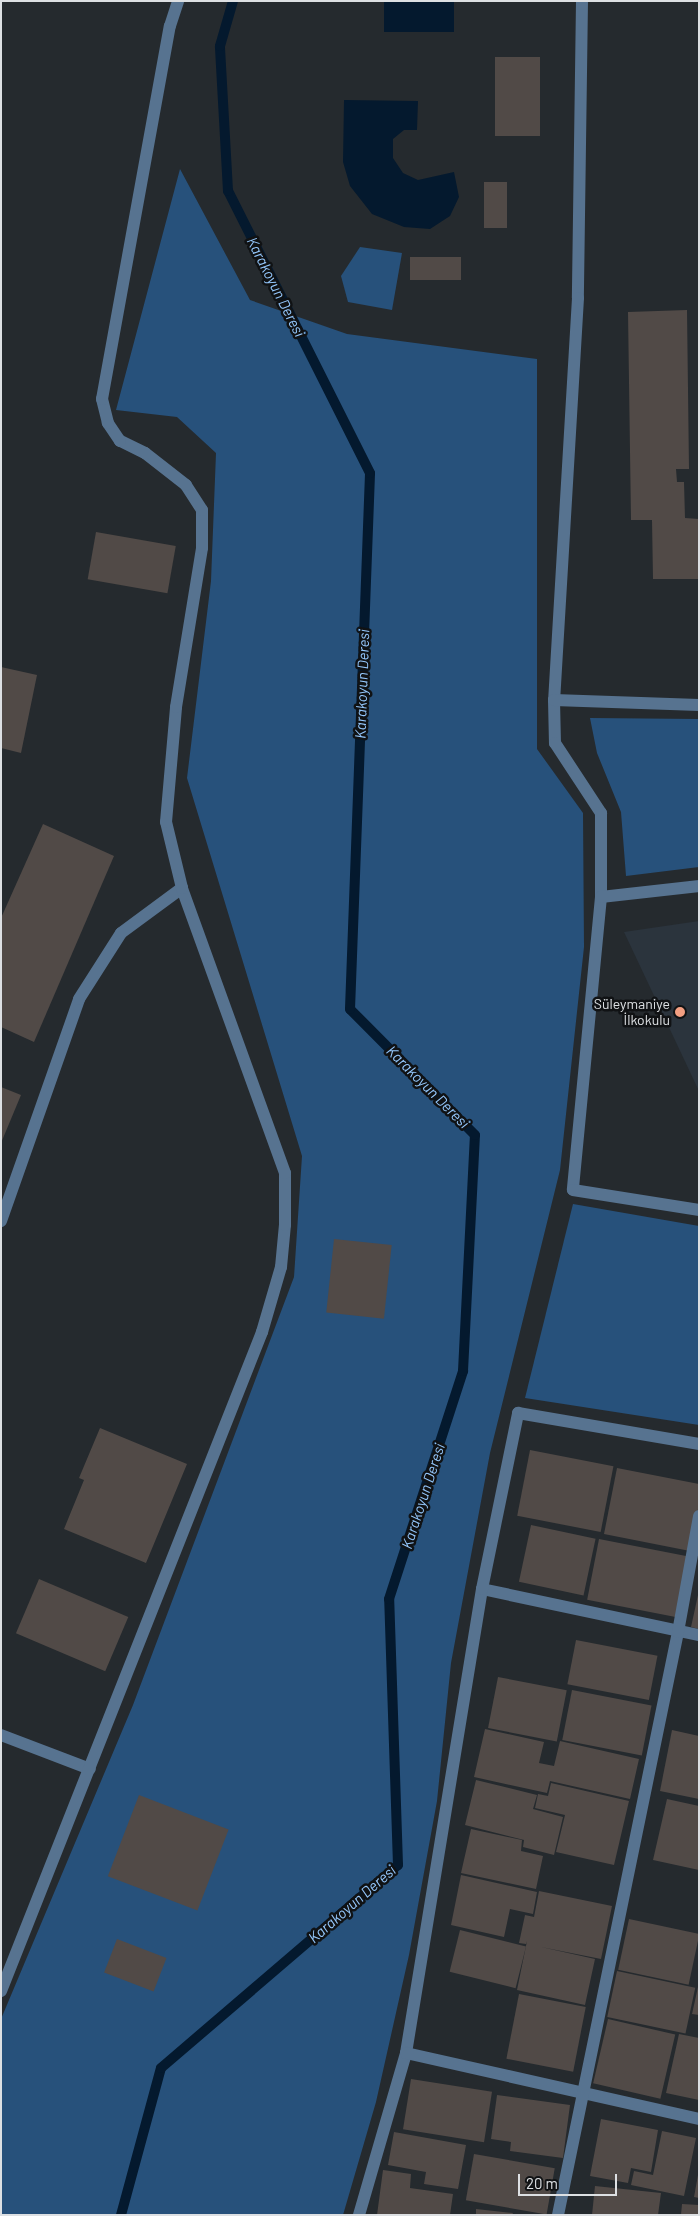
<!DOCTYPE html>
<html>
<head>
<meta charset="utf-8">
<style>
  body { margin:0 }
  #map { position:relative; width:700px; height:2216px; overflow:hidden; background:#252a2e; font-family:Barlow,sans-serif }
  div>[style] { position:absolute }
  .built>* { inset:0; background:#2b343d }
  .green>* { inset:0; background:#27517b }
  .water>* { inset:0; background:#04192e; transform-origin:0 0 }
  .stream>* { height:10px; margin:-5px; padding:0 5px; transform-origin:5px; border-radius:5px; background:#04192e }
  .building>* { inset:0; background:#514a47; transform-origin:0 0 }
  .minor>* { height:12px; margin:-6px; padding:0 6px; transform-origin:6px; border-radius:6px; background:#577390 }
  .dots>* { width:14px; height:14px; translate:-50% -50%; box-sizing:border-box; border:2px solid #101214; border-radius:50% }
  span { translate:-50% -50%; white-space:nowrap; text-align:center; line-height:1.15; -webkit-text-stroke:5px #101214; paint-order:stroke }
  .poi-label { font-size:14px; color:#dde0e3 }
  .right { translate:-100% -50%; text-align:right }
  .water-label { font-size:15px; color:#94c7fc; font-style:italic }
  .frame { position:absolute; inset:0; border:2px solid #dde0e3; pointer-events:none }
  .scale { position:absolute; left:518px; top:2174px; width:99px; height:22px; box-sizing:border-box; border:2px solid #dde0e3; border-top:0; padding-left:6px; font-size:15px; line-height:18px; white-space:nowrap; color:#dde0e3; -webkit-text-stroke:4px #101214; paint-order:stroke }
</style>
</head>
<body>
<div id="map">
  <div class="built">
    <div style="clip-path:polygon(699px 921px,699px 1091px,624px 932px)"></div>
  </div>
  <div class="green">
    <div style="clip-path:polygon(180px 169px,250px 300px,347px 334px,537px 359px,537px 749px,583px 813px,584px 947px,560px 1170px,490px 1453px,451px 1663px,437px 1801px,409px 1955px,376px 2102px,343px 2215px,1px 2215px,1px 2019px,133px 1705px,294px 1277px,302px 1156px,187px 778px,211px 581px,216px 453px,177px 417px,116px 410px)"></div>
    <div style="clip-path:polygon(360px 247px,402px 253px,392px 310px,348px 302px,341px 276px)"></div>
    <div style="clip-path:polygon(590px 718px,699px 719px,699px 867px,626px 876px,621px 812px,597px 753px)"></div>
    <div style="clip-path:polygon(573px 1204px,699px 1226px,699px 1425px,525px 1398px)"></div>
  </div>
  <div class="water">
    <div style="left:384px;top:1px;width:70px;height:31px"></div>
    <div style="clip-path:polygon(344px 100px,418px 101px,417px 130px,404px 130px,393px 139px,393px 158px,403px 173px,418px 180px,454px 172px,459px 197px,450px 216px,430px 229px,404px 227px,372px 214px,350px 186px,343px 162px)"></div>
  </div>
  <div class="stream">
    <div style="left:121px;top:2215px;width:152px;rotate:-74.8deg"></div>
    <div style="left:161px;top:2068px;width:312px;rotate:-40.6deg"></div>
    <div style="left:398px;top:1865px;width:266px;rotate:-91.9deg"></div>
    <div style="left:389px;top:1599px;width:240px;rotate:-72deg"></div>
    <div style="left:463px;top:1371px;width:236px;rotate:-87.1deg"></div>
    <div style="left:475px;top:1135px;width:177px;rotate:-134.8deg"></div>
    <div style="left:350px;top:1009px;width:536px;rotate:-87.86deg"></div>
    <div style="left:370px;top:473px;width:316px;rotate:-116.7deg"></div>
    <div style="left:228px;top:191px;width:145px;rotate:-93.2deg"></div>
    <div style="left:220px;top:46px;width:47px;rotate:-73.9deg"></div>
  </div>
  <div class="building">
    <div style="left:540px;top:57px;width:79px;height:45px;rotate:90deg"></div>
    <div style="left:507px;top:182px;width:46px;height:23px;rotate:90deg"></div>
    <div style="left:410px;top:257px;width:51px;height:23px"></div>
    <div style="clip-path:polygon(687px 310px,689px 469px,676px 469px,677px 482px,684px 482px,685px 518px,699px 519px,699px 579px,653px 579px,652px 520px,631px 520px,628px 312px)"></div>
    <div style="left:96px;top:532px;width:81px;height:48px;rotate:10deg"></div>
    <div style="clip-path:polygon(1px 667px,37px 675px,21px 753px,1px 748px)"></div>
    <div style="clip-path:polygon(43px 824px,114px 856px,34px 1042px,1px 1027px,1px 918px)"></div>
    <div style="clip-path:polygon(1px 1087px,21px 1095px,1px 1143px)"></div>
    <div style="left:334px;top:1239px;width:58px;height:74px;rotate:6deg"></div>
    <div style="clip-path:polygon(100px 1428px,187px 1464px,146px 1563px,64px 1529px,84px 1480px,79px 1478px)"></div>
    <div style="left:530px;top:1450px;width:85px;height:67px;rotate:11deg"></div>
    <div style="clip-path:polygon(617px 1468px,699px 1484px,699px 1504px,690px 1551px,604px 1534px)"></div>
    <div style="left:531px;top:1525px;width:66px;height:58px;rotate:12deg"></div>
    <div style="left:599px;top:1539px;width:90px;height:62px;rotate:11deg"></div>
    <div style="left:39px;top:1579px;width:97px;height:59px;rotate:23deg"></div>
    <div style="clip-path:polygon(698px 1595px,699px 1595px,699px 1629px,691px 1627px)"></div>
    <div style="left:576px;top:1640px;width:83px;height:45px;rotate:11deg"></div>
    <div style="left:498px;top:1677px;width:70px;height:52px;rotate:11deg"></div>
    <div style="left:572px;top:1690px;width:81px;height:51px;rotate:11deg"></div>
    <div style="clip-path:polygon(485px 1729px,544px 1742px,539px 1763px,554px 1766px,560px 1741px,639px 1759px,630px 1799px,550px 1781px,547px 1793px,474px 1777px)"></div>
    <div style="clip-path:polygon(672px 1730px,699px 1736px,699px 1799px,660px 1791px)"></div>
    <div style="clip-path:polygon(476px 1780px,537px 1795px,533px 1809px,563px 1817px,554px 1855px,523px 1847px,524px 1840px,465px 1825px)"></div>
    <div style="clip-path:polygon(551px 1783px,629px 1801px,614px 1865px,556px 1852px,565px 1815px,535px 1808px,538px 1794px,548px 1796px)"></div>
    <div style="left:139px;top:1795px;width:96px;height:87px;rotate:21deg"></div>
    <div style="clip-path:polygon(667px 1799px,699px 1806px,699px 1870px,653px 1860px)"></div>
    <div style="clip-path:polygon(471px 1829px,522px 1840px,521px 1851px,543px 1856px,536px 1889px,461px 1873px)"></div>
    <div style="clip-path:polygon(461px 1875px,537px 1892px,533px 1914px,510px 1909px,504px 1937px,451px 1925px)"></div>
    <div style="clip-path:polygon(539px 1891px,612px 1906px,601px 1959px,541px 1947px,595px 1959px,585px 2005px,517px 1990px,527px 1941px,526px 1944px,519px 1943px,525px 1915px,534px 1917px)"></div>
    <div style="left:629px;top:1919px;width:72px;height:52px;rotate:12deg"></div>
    <div style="left:460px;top:1930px;width:68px;height:43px;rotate:14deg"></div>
    <div style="left:117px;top:1939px;width:53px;height:36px;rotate:21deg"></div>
    <div style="left:617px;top:1971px;width:80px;height:47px;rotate:12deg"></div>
    <div style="clip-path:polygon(698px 1987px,699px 1987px,699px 2015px,692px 2014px)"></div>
    <div style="left:519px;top:1994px;width:68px;height:66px;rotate:11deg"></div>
    <div style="left:608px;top:2019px;width:69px;height:66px;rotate:13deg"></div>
    <div style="clip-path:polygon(679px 2034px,699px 2038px,699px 2100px,666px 2093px)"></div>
    <div style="left:411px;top:2079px;width:82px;height:51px;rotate:9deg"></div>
    <div style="clip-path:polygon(497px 2095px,570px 2105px,563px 2158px,510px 2151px,511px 2142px,491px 2139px)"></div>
    <div style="clip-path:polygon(601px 2119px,658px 2130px,651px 2172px,631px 2168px,628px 2183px,590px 2176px)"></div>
    <div style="clip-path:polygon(662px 2131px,696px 2138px,684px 2196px,631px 2185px,634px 2171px,653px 2175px)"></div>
    <div style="clip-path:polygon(394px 2132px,466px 2145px,458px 2189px,424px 2184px,426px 2172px,388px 2165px)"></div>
    <div style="left:474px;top:2154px;width:82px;height:47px;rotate:10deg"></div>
    <div style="clip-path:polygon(383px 2170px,411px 2174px,410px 2188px,453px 2194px,450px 2215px,377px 2215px)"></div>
    <div style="clip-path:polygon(698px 2175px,699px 2175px,699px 2198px,694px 2197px)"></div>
    <div style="clip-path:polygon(595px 2186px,661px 2193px,658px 2215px,592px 2215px)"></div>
    <div style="clip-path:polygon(682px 2204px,699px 2205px,699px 2215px,681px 2215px)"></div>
    <div style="clip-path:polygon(476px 2209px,513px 2213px,512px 2215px,476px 2215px)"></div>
  </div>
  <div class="minor">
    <div style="left:582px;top:1px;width:297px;rotate:90.8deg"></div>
    <div style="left:578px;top:298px;width:403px;rotate:93.4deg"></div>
    <div style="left:554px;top:700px;width:43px;rotate:88.7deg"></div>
    <div style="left:555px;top:743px;width:84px;rotate:56.7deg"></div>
    <div style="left:601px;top:813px;width:84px;rotate:90deg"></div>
    <div style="left:601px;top:897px;width:294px;rotate:95.5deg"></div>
    <div style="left:573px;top:1190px;width:128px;rotate:9deg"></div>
    <div style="left:554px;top:700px;width:145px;rotate:2deg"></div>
    <div style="left:601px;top:897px;width:99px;rotate:-6.4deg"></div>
    <div style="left:1px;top:1221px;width:235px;rotate:-70.6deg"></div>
    <div style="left:79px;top:999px;width:78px;rotate:-57.5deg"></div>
    <div style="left:121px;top:933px;width:76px;rotate:-36.4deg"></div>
    <div style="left:482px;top:1589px;width:222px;rotate:12deg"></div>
    <div style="left:1px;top:1735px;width:95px;rotate:20.9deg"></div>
    <div style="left:1px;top:1991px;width:709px;rotate:-68.39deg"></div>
    <div style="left:262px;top:1332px;width:68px;rotate:-73.7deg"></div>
    <div style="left:281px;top:1267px;width:42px;rotate:-84.6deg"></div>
    <div style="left:285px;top:1225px;width:52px;rotate:-90deg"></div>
    <div style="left:285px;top:1173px;width:303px;rotate:-109.9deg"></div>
    <div style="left:182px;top:888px;width:68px;rotate:-103.6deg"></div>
    <div style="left:166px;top:822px;width:115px;rotate:-85deg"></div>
    <div style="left:176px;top:707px;width:161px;rotate:-80.7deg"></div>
    <div style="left:202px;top:548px;width:38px;rotate:-90deg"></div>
    <div style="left:202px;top:510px;width:30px;rotate:-123deg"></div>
    <div style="left:186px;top:485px;width:52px;rotate:-142deg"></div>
    <div style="left:145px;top:453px;width:28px;rotate:-154deg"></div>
    <div style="left:120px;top:441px;width:22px;rotate:-124deg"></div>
    <div style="left:108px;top:423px;width:25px;rotate:-104deg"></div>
    <div style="left:102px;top:399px;width:379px;rotate:-79.7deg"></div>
    <div style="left:170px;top:26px;width:26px;rotate:-72deg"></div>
    <div style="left:406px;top:2053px;width:470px;rotate:-80.7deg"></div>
    <div style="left:482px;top:1589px;width:180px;rotate:-78.4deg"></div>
    <div style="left:518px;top:1413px;width:184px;rotate:9.7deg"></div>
    <div style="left:359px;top:2215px;width:169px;rotate:-73.8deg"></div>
    <div style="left:406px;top:2053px;width:300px;rotate:12.7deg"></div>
    <div style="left:558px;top:2215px;width:595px;rotate:-78.37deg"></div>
    <div style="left:678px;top:1632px;width:118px;rotate:-79.7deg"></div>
  </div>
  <div class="dots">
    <div style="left:680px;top:1012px;background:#f39f82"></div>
  </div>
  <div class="poi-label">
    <span class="right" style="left:670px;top:1012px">Süleymaniye<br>İlkokulu</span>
  </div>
  <div class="water-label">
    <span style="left:276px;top:287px;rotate:63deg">Karakoyun Deresi</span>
    <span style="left:362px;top:684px;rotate:-88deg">Karakoyun Deresi</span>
    <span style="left:428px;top:1087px;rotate:45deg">Karakoyun Deresi</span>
    <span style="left:423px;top:1496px;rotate:-72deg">Karakoyun Deresi</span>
    <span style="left:352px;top:1904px;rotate:-41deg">Karakoyun Deresi</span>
  </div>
  <div class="frame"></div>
  <div class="scale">20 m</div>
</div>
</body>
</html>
